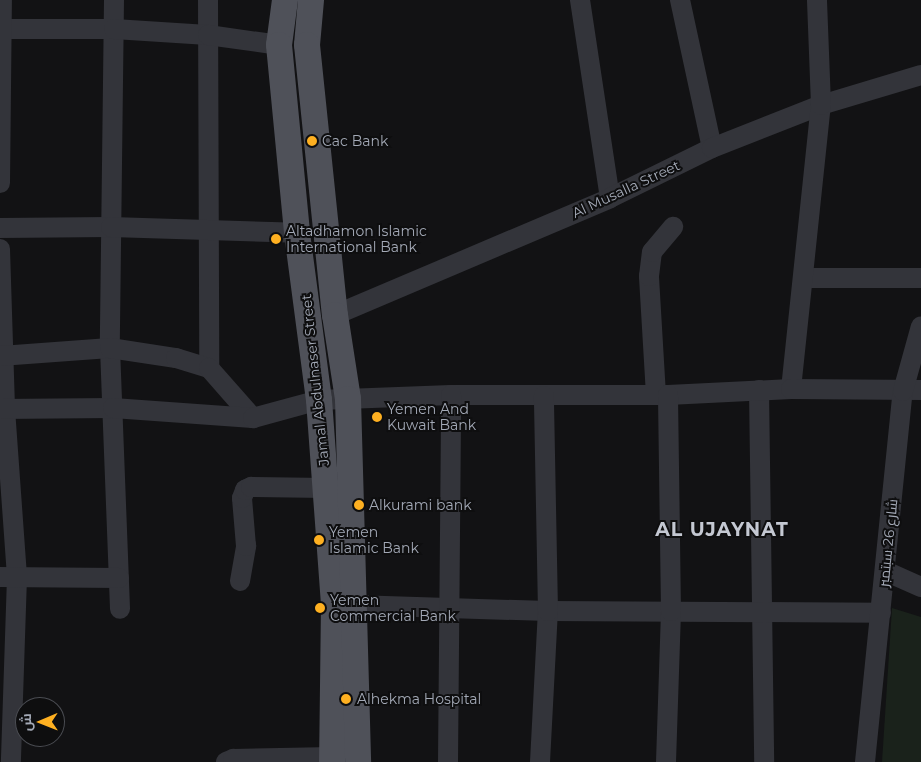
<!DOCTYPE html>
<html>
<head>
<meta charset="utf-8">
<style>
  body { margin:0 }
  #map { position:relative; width:921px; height:762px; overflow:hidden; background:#121214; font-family:Montserrat,Cairo,sans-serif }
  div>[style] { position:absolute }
  .green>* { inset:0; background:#1a221b }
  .minor>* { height:20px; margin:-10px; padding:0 10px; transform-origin:10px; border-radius:10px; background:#33343a }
  .major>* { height:26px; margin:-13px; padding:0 13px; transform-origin:13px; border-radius:13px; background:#4f5159 }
  .dots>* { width:14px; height:14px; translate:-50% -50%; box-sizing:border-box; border:2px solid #0e0e0f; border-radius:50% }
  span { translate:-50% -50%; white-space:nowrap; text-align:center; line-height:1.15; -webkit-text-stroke:4px #0e0e0f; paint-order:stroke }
  .poi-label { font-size:14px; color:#a3a9b6 }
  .left { translate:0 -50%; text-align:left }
  .street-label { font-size:14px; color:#a3a9b6 }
  .district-label { font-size:19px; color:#c4c8d2; font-weight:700; letter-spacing:1px }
  .north { position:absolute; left:15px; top:697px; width:50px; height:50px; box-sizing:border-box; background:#0e0e0f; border:1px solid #4a4c52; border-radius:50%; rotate:269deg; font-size:14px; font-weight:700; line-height:20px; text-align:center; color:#a3a9b6 }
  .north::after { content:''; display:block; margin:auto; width:18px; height:22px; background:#feb021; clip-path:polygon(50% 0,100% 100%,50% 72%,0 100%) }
</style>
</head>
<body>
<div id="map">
  <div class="green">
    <div style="clip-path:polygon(892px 608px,921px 617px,921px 762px,882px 762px)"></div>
  </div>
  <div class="minor">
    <div style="left:114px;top:0;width:348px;rotate:90.7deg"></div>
    <div style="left:110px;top:348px;width:261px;rotate:87.8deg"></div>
    <div style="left:208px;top:0;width:368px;rotate:89.8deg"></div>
    <div style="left:580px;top:0;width:200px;rotate:81.4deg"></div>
    <div style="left:680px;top:0;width:151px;rotate:77.8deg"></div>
    <div style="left:0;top:29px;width:114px"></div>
    <div style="left:114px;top:29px;width:94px;rotate:3.7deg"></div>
    <div style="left:208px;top:35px;width:72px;rotate:8deg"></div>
    <div style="left:0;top:183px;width:183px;rotate:-89.4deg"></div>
    <div style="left:0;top:228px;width:111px;rotate:-0.5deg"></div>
    <div style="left:111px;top:227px;width:186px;rotate:1.8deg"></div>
    <div style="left:0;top:249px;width:160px;rotate:88.2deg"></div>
    <div style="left:5px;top:409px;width:168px;rotate:85.9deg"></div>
    <div style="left:17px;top:577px;width:185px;rotate:91.9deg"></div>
    <div style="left:804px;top:278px;width:117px"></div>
    <div style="left:335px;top:315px;width:299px;rotate:-23deg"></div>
    <div style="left:610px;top:198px;width:114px;rotate:-26.1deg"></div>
    <div style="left:712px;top:148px;width:117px;rotate:-21.5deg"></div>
    <div style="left:821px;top:105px;width:104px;rotate:-16.7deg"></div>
    <div style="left:0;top:356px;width:110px;rotate:-4.2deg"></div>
    <div style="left:110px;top:348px;width:67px;rotate:8.6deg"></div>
    <div style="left:176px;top:358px;width:34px;rotate:17deg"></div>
    <div style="left:209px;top:368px;width:67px;rotate:48.7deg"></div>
    <div style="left:791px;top:389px;width:286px;rotate:-84deg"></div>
    <div style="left:821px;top:105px;width:105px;rotate:-92.2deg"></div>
    <div style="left:759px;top:390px;width:372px;rotate:89.2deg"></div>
    <div style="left:656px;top:395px;width:119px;rotate:-93.4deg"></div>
    <div style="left:649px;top:276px;width:24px;rotate:-83deg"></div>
    <div style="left:652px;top:252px;width:33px;rotate:-50deg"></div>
    <div style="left:0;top:409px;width:113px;rotate:-0.5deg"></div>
    <div style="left:113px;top:408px;width:140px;rotate:4.1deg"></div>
    <div style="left:253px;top:418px;width:68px;rotate:-15.3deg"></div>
    <div style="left:319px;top:400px;width:132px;rotate:-2.2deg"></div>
    <div style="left:451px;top:395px;width:217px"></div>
    <div style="left:668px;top:395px;width:123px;rotate:-2.8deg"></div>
    <div style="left:791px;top:389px;width:130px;rotate:0.4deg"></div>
    <div style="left:885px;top:571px;width:39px;rotate:24deg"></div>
    <div style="left:0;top:577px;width:119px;rotate:0.5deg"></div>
    <div style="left:240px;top:581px;width:36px;rotate:-80deg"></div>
    <div style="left:246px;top:546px;width:48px;rotate:-94.8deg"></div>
    <div style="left:242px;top:498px;width:9px;rotate:-69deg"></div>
    <div style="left:245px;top:490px;width:7px;rotate:-27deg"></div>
    <div style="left:251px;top:487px;width:75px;rotate:0.8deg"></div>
    <div style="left:354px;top:605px;width:194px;rotate:1.8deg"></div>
    <div style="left:548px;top:611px;width:333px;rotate:0.3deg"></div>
    <div style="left:226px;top:762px;width:8px;rotate:-23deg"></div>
    <div style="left:233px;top:759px;width:99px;rotate:-1.2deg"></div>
    <div style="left:448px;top:762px;width:367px;rotate:-89.5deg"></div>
    <div style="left:540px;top:762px;width:151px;rotate:-87deg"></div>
    <div style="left:548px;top:611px;width:215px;rotate:-91.1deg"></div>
    <div style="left:666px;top:762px;width:151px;rotate:-88.1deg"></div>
    <div style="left:671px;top:611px;width:216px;rotate:-90.8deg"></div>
    <div style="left:865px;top:762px;width:373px;rotate:-84.2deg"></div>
    <div style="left:903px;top:391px;width:67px;rotate:-74.5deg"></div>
  </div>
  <div class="major">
    <div style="left:285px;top:0;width:45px;rotate:97.6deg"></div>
    <div style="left:279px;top:45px;width:189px;rotate:84.5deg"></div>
    <div style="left:297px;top:233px;width:168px;rotate:82.5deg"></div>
    <div style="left:319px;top:400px;width:205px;rotate:85.8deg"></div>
    <div style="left:334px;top:604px;width:158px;rotate:90.7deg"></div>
    <div style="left:311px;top:0;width:45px;rotate:95.1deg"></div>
    <div style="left:307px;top:45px;width:271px;rotate:84.1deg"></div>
    <div style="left:335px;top:315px;width:85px;rotate:81.2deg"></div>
    <div style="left:348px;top:399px;width:363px;rotate:88.4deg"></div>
  </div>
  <div class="dots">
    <div style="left:312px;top:141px;background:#feb021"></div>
    <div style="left:276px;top:239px;background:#feb021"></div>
    <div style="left:377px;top:417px;background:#feb021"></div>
    <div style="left:359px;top:505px;background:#feb021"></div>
    <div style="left:319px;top:540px;background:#feb021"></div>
    <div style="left:320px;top:608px;background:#feb021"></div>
    <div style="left:346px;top:699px;background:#feb021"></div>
  </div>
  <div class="poi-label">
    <span class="left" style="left:322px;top:141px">Cac Bank</span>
    <span class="left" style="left:286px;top:239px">Altadhamon Islamic<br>International Bank</span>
    <span class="left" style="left:387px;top:417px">Yemen And<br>Kuwait Bank</span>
    <span class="left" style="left:369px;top:505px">Alkurami bank</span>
    <span class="left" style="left:329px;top:540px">Yemen<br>Islamic Bank</span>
    <span class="left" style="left:330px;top:608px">Yemen<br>Commercial Bank</span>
    <span class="left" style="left:357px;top:699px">Alhekma Hospital</span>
  </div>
  <div class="street-label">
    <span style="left:626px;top:189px;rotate:-25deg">Al Musalla Street</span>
    <span style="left:315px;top:380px;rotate:-96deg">Jamal Abdulnaser Street</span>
    <span style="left:888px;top:543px;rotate:-84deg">شارع 26 سبتمبر</span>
  </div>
  <div class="district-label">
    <span style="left:722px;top:530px">AL UJAYNAT</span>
  </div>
  <div class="north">ش</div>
</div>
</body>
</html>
